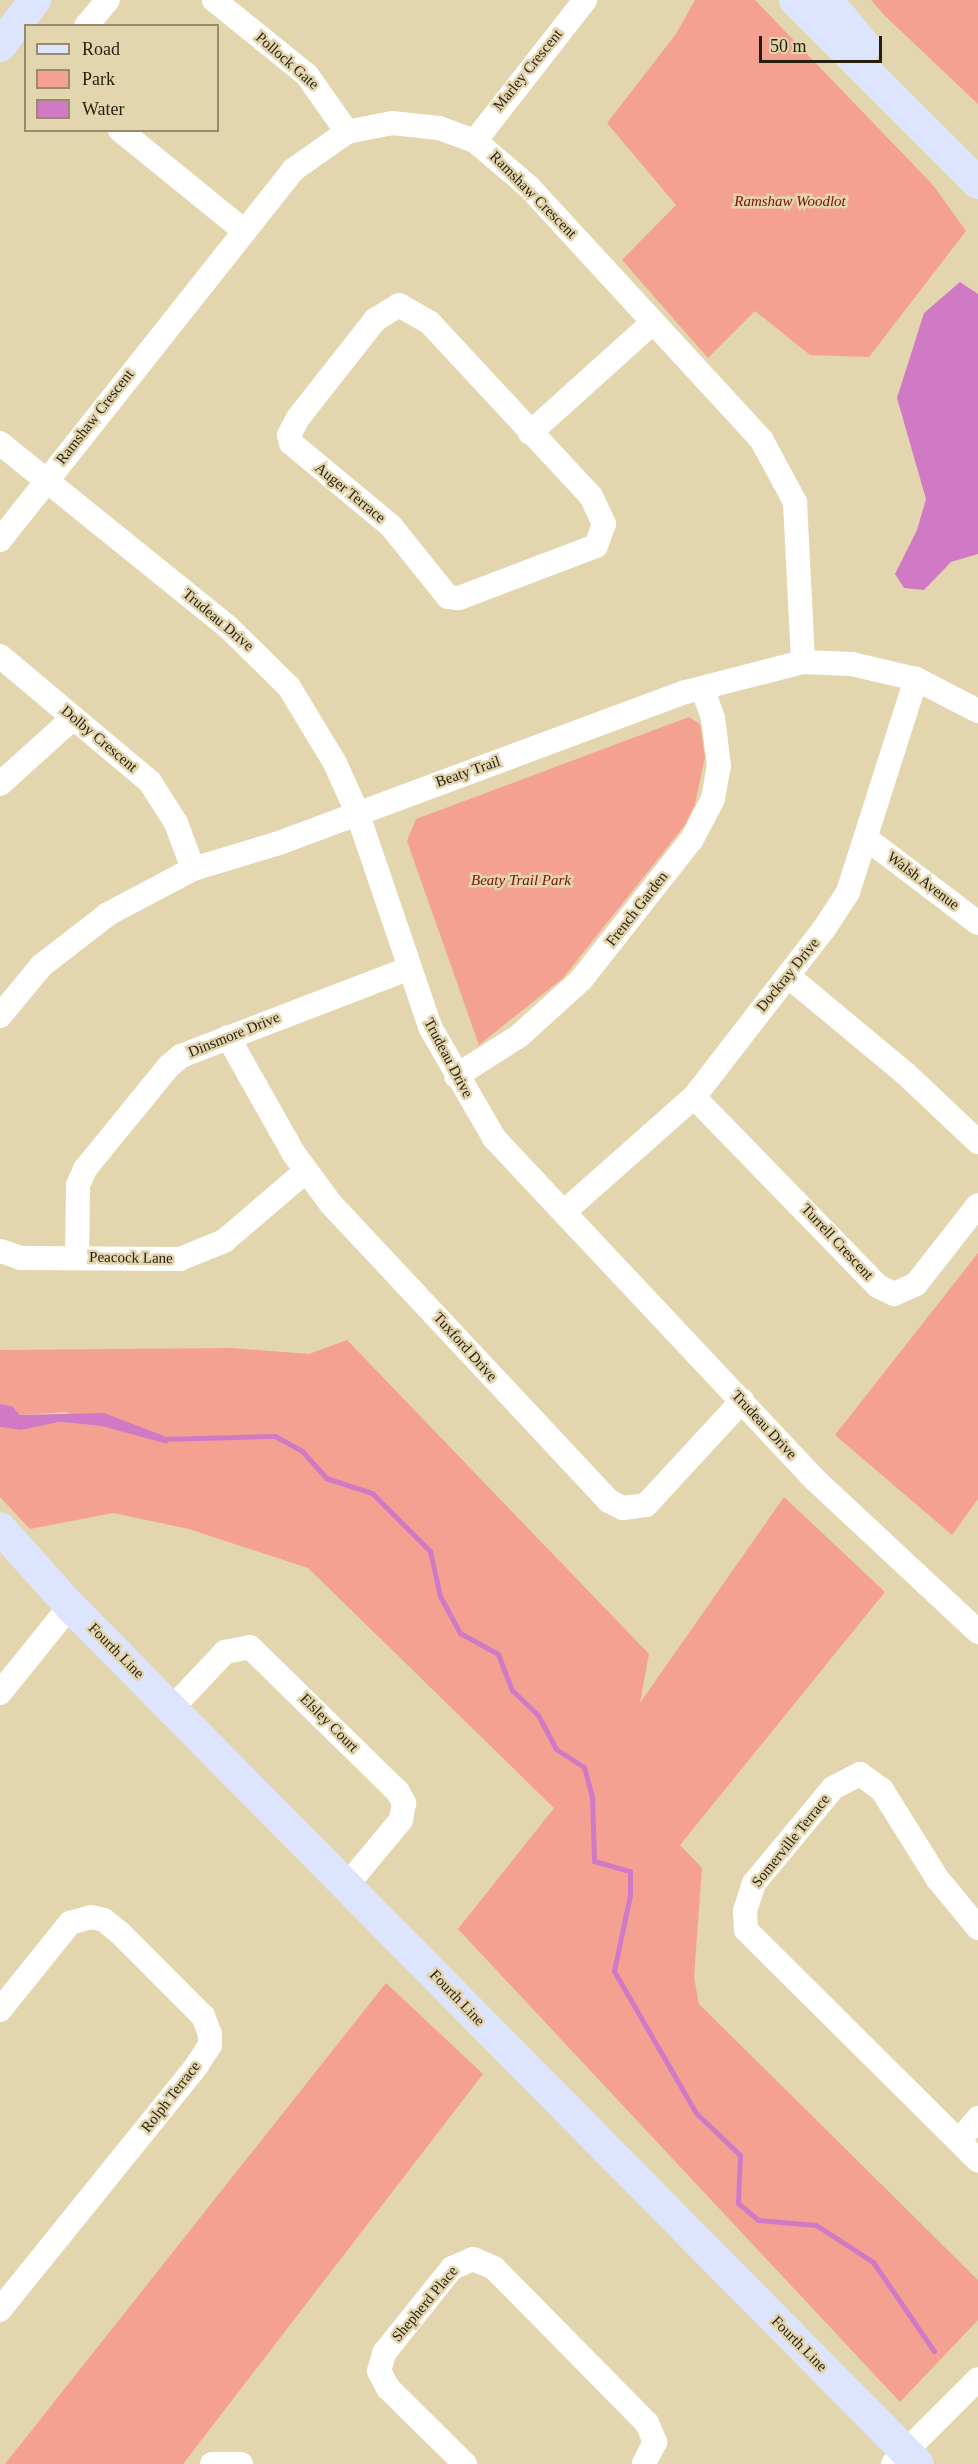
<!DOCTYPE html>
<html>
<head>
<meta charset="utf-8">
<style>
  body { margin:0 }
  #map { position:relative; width:978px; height:2464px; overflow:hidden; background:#e3d5ad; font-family:Georgia,serif }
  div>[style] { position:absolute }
  .green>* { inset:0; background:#f5a191 }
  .water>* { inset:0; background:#d07ac6 }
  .stream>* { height:5px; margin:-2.5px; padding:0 2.5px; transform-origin:2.5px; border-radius:2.5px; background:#d07ac6 }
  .minor>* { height:24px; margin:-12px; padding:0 12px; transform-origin:12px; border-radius:12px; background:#fff }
  .major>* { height:32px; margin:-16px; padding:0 16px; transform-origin:16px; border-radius:16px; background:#dde5fe }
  span { translate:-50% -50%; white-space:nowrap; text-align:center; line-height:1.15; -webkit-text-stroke:5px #e3d5ad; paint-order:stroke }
  .street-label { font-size:15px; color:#251f10 }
  .park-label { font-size:15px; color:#791002; font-style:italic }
  .legend { position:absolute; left:24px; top:24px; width:195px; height:108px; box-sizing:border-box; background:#e3d5ad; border:2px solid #978c6e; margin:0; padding:8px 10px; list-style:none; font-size:18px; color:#251f10 }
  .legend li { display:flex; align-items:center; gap:12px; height:30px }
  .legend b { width:30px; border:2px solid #978c6e }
  .scale { position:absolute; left:759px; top:36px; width:123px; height:27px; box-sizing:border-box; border:3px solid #251f10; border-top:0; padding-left:8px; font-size:18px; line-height:21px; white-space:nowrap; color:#251f10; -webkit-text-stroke:4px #e3d5ad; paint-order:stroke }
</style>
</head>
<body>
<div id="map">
  <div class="green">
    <div style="clip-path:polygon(695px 0,755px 0,933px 185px,966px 231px,869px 357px,810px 355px,755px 311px,708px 358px,622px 260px,676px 205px,607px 123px,676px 34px)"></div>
    <div style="clip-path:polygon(871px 0,978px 0,978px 104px,885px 16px)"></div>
    <div style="clip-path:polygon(689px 717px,700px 724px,705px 757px,695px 804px,685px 825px,563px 978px,479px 1045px,407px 841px,416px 819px)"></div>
    <div style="clip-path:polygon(978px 1253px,978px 1499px,952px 1535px,835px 1435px)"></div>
    <div style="clip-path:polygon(347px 1340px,649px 1654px,640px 1703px,784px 1497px,885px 1592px,680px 1845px,702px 1868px,694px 1977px,699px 2004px,978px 2280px,978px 2320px,900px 2402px,458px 1929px,554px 1808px,308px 1568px,189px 1529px,113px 1513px,30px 1529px,0 1497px,0 1427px,21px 1430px,60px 1422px,101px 1426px,168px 1443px,65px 1412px,20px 1415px,12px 1406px,0 1404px,0 1350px,231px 1348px,309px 1354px)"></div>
    <div style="clip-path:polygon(386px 1983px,483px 2074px,183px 2464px,5px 2464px)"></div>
  </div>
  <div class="water">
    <div style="clip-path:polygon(960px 282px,978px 294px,978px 554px,951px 562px,924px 590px,904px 588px,895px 574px,917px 530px,926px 499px,897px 398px,924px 313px)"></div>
    <div style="clip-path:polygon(0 1404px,12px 1406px,20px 1415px,104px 1413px,164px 1436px,168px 1444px,101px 1426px,60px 1422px,21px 1430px,0 1427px)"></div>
  </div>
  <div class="stream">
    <div style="left:160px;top:1439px;width:115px;rotate:-1.5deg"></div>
    <div style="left:275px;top:1436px;width:31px;rotate:29deg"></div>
    <div style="left:302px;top:1451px;width:36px;rotate:48deg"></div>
    <div style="left:326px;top:1478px;width:48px;rotate:18.1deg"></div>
    <div style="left:372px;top:1493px;width:82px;rotate:45deg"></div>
    <div style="left:430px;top:1551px;width:46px;rotate:77.5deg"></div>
    <div style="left:440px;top:1596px;width:42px;rotate:61.6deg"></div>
    <div style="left:460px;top:1633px;width:43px;rotate:28.9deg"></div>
    <div style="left:498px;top:1654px;width:39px;rotate:69deg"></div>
    <div style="left:512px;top:1690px;width:36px;rotate:44deg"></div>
    <div style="left:538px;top:1715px;width:38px;rotate:62deg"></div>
    <div style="left:556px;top:1749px;width:33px;rotate:33deg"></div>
    <div style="left:584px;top:1767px;width:30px;rotate:75deg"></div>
    <div style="left:592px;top:1796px;width:65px;rotate:88.2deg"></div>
    <div style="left:594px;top:1861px;width:37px;rotate:16deg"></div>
    <div style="left:630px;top:1871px;width:24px;rotate:90deg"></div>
    <div style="left:630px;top:1895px;width:78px;rotate:101.9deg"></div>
    <div style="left:614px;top:1971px;width:164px;rotate:60deg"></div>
    <div style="left:696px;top:2113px;width:61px;rotate:43.7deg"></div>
    <div style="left:740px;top:2155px;width:48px;rotate:92.4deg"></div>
    <div style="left:738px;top:2203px;width:26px;rotate:40deg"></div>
    <div style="left:758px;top:2220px;width:58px;rotate:4.9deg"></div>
    <div style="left:816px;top:2225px;width:68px;rotate:33deg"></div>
    <div style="left:873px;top:2262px;width:108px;rotate:55.6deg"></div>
  </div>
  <div class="minor">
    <div style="left:214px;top:0;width:119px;rotate:38.9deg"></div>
    <div style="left:307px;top:75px;width:70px;rotate:54.9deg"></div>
    <div style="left:86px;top:26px;width:34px;rotate:-50deg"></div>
    <div style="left:120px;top:130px;width:157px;rotate:39.1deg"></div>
    <div style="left:475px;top:141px;width:179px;rotate:-52deg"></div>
    <div style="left:399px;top:305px;width:36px;rotate:30deg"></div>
    <div style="left:430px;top:323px;width:236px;rotate:47.1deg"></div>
    <div style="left:591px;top:496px;width:31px;rotate:65deg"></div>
    <div style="left:604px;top:524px;width:23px;rotate:110deg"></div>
    <div style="left:596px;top:546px;width:147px;rotate:159.2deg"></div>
    <div style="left:459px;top:598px;width:11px;rotate:-175deg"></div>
    <div style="left:448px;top:597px;width:91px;rotate:-128.8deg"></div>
    <div style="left:391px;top:526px;width:130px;rotate:-140.3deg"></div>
    <div style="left:291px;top:443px;width:8px;rotate:-104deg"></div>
    <div style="left:289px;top:435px;width:19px;rotate:-62deg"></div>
    <div style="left:298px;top:418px;width:125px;rotate:-51.8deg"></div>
    <div style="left:375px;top:320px;width:28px;rotate:-32deg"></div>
    <div style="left:530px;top:433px;width:164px;rotate:-42deg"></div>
    <div style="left:0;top:443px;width:292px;rotate:38.9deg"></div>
    <div style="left:227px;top:626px;width:87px;rotate:44.5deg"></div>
    <div style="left:289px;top:687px;width:89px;rotate:58.8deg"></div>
    <div style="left:335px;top:763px;width:54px;rotate:65.8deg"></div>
    <div style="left:357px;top:812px;width:227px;rotate:71.2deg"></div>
    <div style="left:430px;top:1027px;width:128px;rotate:60deg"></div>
    <div style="left:494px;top:1138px;width:463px;rotate:46.8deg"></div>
    <div style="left:811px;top:1476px;width:229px;rotate:43deg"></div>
    <div style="left:0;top:540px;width:472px;rotate:-51.6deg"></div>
    <div style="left:293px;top:170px;width:66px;rotate:-35.1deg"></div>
    <div style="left:347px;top:132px;width:46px;rotate:-11.3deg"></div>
    <div style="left:392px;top:123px;width:47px;rotate:6.1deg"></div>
    <div style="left:439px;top:128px;width:38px;rotate:20deg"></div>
    <div style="left:475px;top:141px;width:71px;rotate:40.4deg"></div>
    <div style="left:529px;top:187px;width:343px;rotate:47.4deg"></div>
    <div style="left:761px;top:439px;width:72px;rotate:61.6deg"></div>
    <div style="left:795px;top:502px;width:160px;rotate:87.1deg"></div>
    <div style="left:0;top:656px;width:196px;rotate:40deg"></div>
    <div style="left:150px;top:782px;width:49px;rotate:57.6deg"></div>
    <div style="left:176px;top:823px;width:49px;rotate:69.7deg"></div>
    <div style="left:0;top:784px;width:98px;rotate:-42.1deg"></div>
    <div style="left:867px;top:839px;width:139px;rotate:37.1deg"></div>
    <div style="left:788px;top:976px;width:153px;rotate:39.7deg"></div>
    <div style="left:906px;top:1074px;width:99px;rotate:43.4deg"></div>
    <div style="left:0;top:1016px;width:65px;rotate:-50.6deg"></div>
    <div style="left:41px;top:966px;width:85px;rotate:-37.8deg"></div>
    <div style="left:108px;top:914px;width:96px;rotate:-27.9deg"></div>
    <div style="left:193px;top:869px;width:90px;rotate:-16.8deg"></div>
    <div style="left:279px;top:843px;width:434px;rotate:-20.4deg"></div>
    <div style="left:686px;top:692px;width:121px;rotate:-14.4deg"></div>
    <div style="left:803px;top:662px;width:49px;rotate:2.3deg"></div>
    <div style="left:852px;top:664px;width:66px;rotate:13.2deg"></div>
    <div style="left:916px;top:679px;width:70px;rotate:27.3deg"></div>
    <div style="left:228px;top:1037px;width:134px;rotate:60.6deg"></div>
    <div style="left:294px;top:1154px;width:62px;rotate:53.5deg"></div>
    <div style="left:331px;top:1204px;width:407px;rotate:46.9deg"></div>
    <div style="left:609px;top:1501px;width:16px;rotate:27deg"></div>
    <div style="left:623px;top:1508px;width:23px;rotate:-7deg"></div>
    <div style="left:646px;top:1505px;width:142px;rotate:-47.3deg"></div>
    <div style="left:456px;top:1076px;width:75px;rotate:-32.4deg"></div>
    <div style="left:519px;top:1036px;width:84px;rotate:-42.1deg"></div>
    <div style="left:581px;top:980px;width:179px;rotate:-51.8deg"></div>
    <div style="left:692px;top:839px;width:45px;rotate:-62.3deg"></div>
    <div style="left:713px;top:799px;width:34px;rotate:-80deg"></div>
    <div style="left:719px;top:766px;width:48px;rotate:-97.1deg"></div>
    <div style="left:713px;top:718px;width:32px;rotate:-110deg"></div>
    <div style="left:694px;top:1097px;width:264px;rotate:45.8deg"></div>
    <div style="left:878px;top:1286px;width:18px;rotate:27deg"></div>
    <div style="left:894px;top:1294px;width:24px;rotate:-24deg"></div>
    <div style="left:916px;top:1284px;width:100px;rotate:-51.9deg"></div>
    <div style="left:565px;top:1211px;width:172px;rotate:-41.5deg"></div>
    <div style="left:694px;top:1097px;width:212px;rotate:-52.3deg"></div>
    <div style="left:824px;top:929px;width:44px;rotate:-57deg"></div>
    <div style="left:848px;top:892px;width:224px;rotate:-72.3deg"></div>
    <div style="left:0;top:1251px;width:22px;rotate:18deg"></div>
    <div style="left:21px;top:1258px;width:159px;rotate:0.4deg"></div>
    <div style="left:180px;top:1259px;width:48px;rotate:-22.2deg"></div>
    <div style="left:224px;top:1241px;width:108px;rotate:-40.5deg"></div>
    <div style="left:77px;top:1257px;width:72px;rotate:-89.2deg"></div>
    <div style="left:78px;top:1185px;width:17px;rotate:-66deg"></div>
    <div style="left:85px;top:1169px;width:133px;rotate:-50.8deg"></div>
    <div style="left:169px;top:1066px;width:16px;rotate:-40deg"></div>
    <div style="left:181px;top:1056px;width:243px;rotate:-21deg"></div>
    <div style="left:0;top:1693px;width:112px;rotate:-51.2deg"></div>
    <div style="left:173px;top:1707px;width:76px;rotate:-46.6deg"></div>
    <div style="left:225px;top:1652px;width:25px;rotate:-11deg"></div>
    <div style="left:250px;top:1647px;width:207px;rotate:44.4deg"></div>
    <div style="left:398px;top:1792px;width:13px;rotate:61deg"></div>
    <div style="left:404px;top:1803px;width:17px;rotate:100deg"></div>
    <div style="left:401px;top:1820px;width:85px;rotate:129.7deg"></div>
    <div style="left:978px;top:1928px;width:65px;rotate:-129.4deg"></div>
    <div style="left:937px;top:1878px;width:104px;rotate:-122deg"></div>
    <div style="left:882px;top:1790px;width:27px;rotate:-144deg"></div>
    <div style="left:860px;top:1774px;width:30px;rotate:153deg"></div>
    <div style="left:833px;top:1788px;width:124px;rotate:129.7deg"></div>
    <div style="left:754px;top:1883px;width:29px;rotate:108deg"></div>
    <div style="left:745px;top:1911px;width:19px;rotate:87deg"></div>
    <div style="left:746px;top:1930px;width:327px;rotate:44.8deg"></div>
    <div style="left:0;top:2010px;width:112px;rotate:-51.2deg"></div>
    <div style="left:70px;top:1923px;width:22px;rotate:-16deg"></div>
    <div style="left:91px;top:1917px;width:13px;rotate:13deg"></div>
    <div style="left:104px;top:1920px;width:19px;rotate:39deg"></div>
    <div style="left:119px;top:1932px;width:119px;rotate:45deg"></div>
    <div style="left:203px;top:2016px;width:19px;rotate:69deg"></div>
    <div style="left:210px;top:2034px;width:11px;rotate:90deg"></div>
    <div style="left:210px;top:2045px;width:27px;rotate:123deg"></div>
    <div style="left:195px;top:2068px;width:311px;rotate:128.9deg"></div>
    <div style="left:959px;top:2141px;width:30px;rotate:-50deg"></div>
    <div style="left:212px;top:2464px;width:29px"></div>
    <div style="left:465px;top:2464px;width:108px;rotate:-135.4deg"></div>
    <div style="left:388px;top:2388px;width:19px;rotate:-118deg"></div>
    <div style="left:379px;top:2371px;width:19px;rotate:-74deg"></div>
    <div style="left:384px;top:2353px;width:109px;rotate:-51.3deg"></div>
    <div style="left:452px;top:2268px;width:23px;rotate:-23deg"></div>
    <div style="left:473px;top:2259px;width:23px;rotate:23deg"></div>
    <div style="left:494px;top:2268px;width:218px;rotate:45.4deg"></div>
    <div style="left:647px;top:2423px;width:21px;rotate:67deg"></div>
    <div style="left:655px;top:2442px;width:25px;rotate:117deg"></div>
    <div style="left:893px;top:2464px;width:120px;rotate:-45deg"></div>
  </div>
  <div class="major">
    <div style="left:795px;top:0;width:259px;rotate:45deg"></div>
    <div style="left:827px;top:0;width:60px;rotate:50.4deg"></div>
    <div style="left:0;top:46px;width:58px;rotate:-52.7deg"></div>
    <div style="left:0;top:1528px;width:105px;rotate:48.1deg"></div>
    <div style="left:70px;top:1606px;width:1206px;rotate:45.34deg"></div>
  </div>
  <div class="street-label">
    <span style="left:287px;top:61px;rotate:41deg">Pollock Gate</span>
    <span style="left:528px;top:70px;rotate:-51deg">Marley Crescent</span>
    <span style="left:533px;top:195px;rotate:45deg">Ramshaw Crescent</span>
    <span style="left:95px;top:417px;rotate:-52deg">Ramshaw Crescent</span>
    <span style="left:350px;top:493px;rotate:39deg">Auger Terrace</span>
    <span style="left:218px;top:620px;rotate:40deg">Trudeau Drive</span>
    <span style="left:99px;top:739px;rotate:40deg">Dolby Crescent</span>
    <span style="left:468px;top:772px;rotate:-19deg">Beaty Trail</span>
    <span style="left:923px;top:881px;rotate:37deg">Walsh Avenue</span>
    <span style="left:637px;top:909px;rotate:-52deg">French Garden</span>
    <span style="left:788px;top:975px;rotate:-51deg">Dockray Drive</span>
    <span style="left:234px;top:1035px;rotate:-22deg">Dinsmore Drive</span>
    <span style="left:448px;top:1058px;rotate:62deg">Trudeau Drive</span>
    <span style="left:837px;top:1242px;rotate:47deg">Turrell Crescent</span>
    <span style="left:131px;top:1258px;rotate:1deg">Peacock Lane</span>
    <span style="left:465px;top:1347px;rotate:48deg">Tuxford Drive</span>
    <span style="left:764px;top:1425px;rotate:47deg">Trudeau Drive</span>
    <span style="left:116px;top:1651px;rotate:45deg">Fourth Line</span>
    <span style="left:329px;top:1723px;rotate:45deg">Elsley Court</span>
    <span style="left:791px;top:1841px;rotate:-51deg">Somerville Terrace</span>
    <span style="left:457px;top:1998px;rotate:46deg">Fourth Line</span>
    <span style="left:171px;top:2097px;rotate:-52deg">Rolph Terrace</span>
    <span style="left:425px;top:2304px;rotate:-50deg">Shepherd Place</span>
    <span style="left:799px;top:2344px;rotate:45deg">Fourth Line</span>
  </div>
  <div class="park-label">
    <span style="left:790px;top:202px">Ramshaw Woodlot</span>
    <span style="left:521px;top:881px">Beaty Trail Park</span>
  </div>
  <ul class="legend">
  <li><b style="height:8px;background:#dde5fe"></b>Road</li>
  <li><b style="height:16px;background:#f5a191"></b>Park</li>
  <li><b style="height:16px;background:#d07ac6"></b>Water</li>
  </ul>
  <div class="scale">50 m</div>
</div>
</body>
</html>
